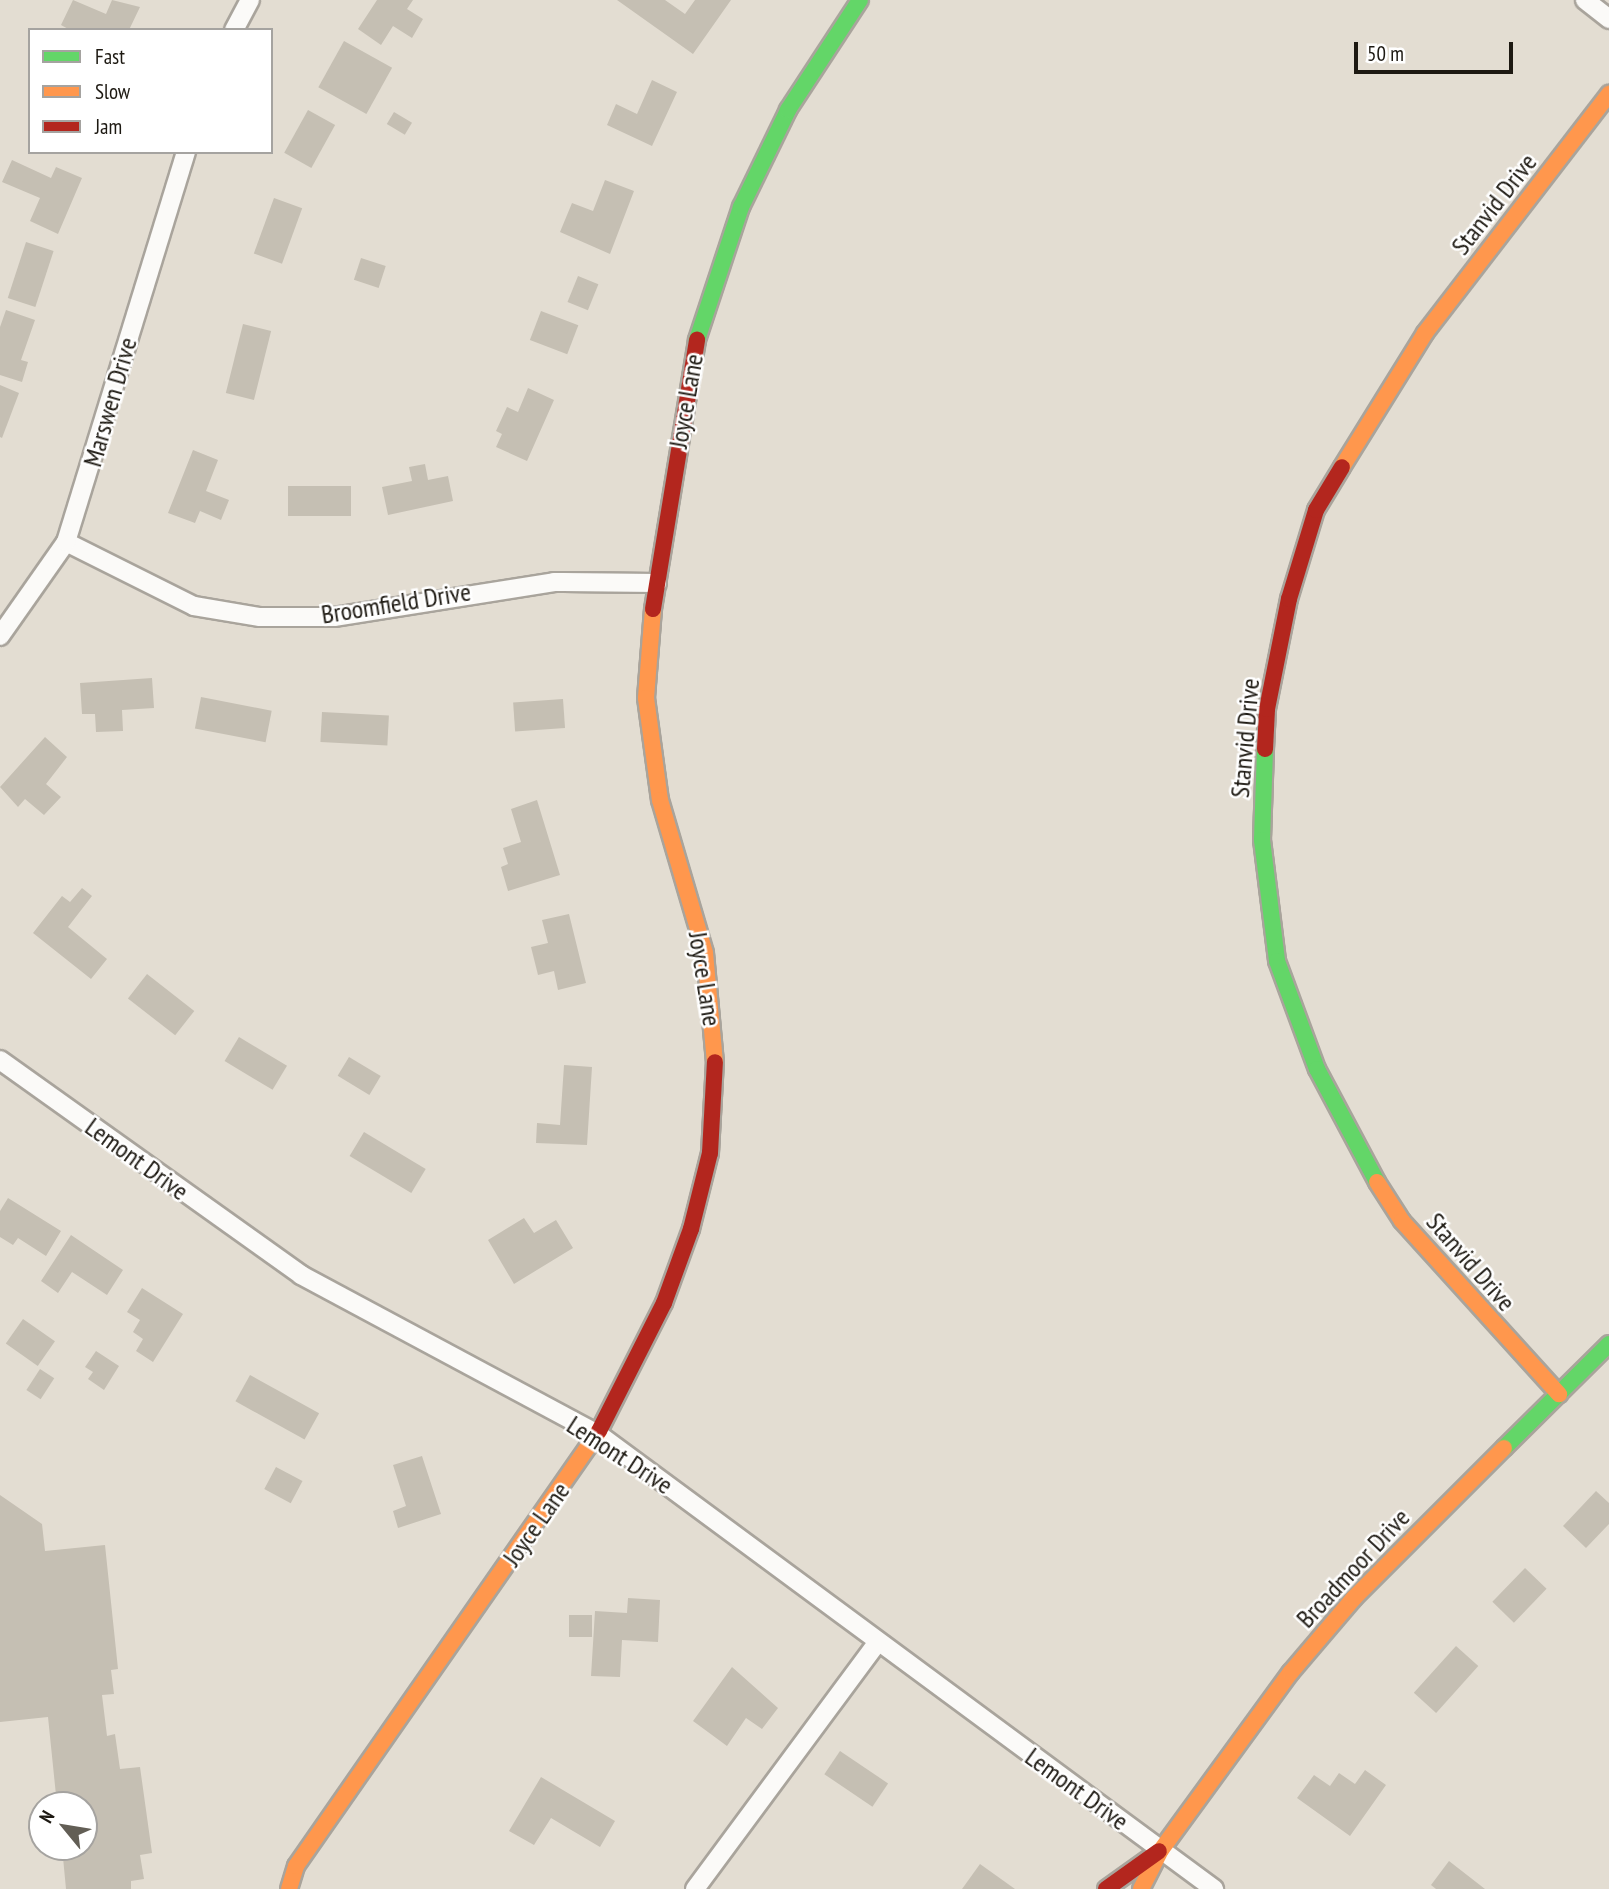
<!DOCTYPE html>
<html>
<head>
<meta charset="utf-8">
<style>
  body { margin:0 }
  #map { position:relative; width:1609px; height:1889px; overflow:hidden; background:#e3ddd2; font-family:"PT Sans Narrow",sans-serif }
  div>[style] { position:absolute }
  .building>* { inset:0; background:#c5bfb3; transform-origin:0 0 }
  .roads { filter:drop-shadow(2px 0 #a9a49c) drop-shadow(-2px 0 #a9a49c) drop-shadow(0 2px #a9a49c) drop-shadow(0 -2px #a9a49c) }
  .street>* { height:18px; margin:-9px; padding:0 9px; transform-origin:9px; border-radius:9px; background:#fbfaf8 }
  .fast>* { height:16px; margin:-8px; padding:0 8px; transform-origin:8px; border-radius:8px; background:#63d668 }
  .slow>* { height:16px; margin:-8px; padding:0 8px; transform-origin:8px; border-radius:8px; background:#ff974d }
  .jam>* { height:16px; margin:-8px; padding:0 8px; transform-origin:8px; border-radius:8px; background:#b3261e }
  span { translate:-50% -50%; white-space:nowrap; text-align:center; line-height:1.15; -webkit-text-stroke:5px #fff; paint-order:stroke }
  .street-label { font-size:26px; color:#1d1912 }
  .legend { position:absolute; left:28px; top:28px; width:245px; height:126px; box-sizing:border-box; background:#fff; border:2px solid #a5a3a0; margin:0; padding:9px 12px; list-style:none; font-size:21px; color:#1d1912 }
  .legend li { display:flex; align-items:center; gap:14px; height:35px }
  .legend b { width:35px; border:2px solid #a5a3a0 }
  .north { position:absolute; left:28px; top:1791px; width:70px; height:70px; box-sizing:border-box; background:#fff; border:2px solid #a5a3a0; border-radius:50%; rotate:300deg; font-size:19px; font-weight:700; line-height:28px; text-align:center; color:#1d1912 }
  .north::after { content:''; display:block; margin:auto; width:24px; height:32px; background:#625e55; clip-path:polygon(50% 0,100% 100%,50% 72%,0 100%) }
  .scale { position:absolute; left:1354px; top:42px; width:159px; height:32px; box-sizing:border-box; border:4px solid #1d1912; border-top:0; padding-left:9px; font-size:21px; line-height:24px; white-space:nowrap; color:#1d1912; -webkit-text-stroke:5px #fff; paint-order:stroke }
</style>
</head>
<body>
<div id="map">
  <div class="building">
    <div style="clip-path:polygon(73px 0,106px 14px,112px 0,140px 7px,129px 30px,70px 30px,61px 25px)"></div>
    <div style="clip-path:polygon(377px 0,413px 0,407px 9px,423px 19px,412px 38px,393px 26px,381px 45px,358px 29px)"></div>
    <div style="clip-path:polygon(617px 0,665px 0,685px 14px,695px 0,731px 0,693px 54px)"></div>
    <div style="left:344px;top:41px;width:55px;height:53px;rotate:29deg"></div>
    <div style="clip-path:polygon(652px 80px,677px 92px,652px 146px,607px 125px,616px 104px,637px 114px)"></div>
    <div style="left:308px;top:110px;width:31px;height:49px;rotate:29deg"></div>
    <div style="left:394px;top:112px;width:21px;height:14px;rotate:31deg"></div>
    <div style="clip-path:polygon(12px 160px,51px 178px,56px 167px,82px 178px,58px 234px,30px 221px,40px 198px,2px 182px)"></div>
    <div style="clip-path:polygon(605px 180px,634px 191px,610px 254px,560px 232px,572px 203px,593px 211px)"></div>
    <div style="left:274px;top:198px;width:30px;height:59px;rotate:20deg"></div>
    <div style="left:26px;top:242px;width:29px;height:59px;rotate:18deg"></div>
    <div style="left:361px;top:258px;width:26px;height:23px;rotate:18deg"></div>
    <div style="left:578px;top:276px;width:22px;height:28px;rotate:22deg"></div>
    <div style="clip-path:polygon(6px 310px,35px 320px,21px 360px,28px 362px,22px 382px,0 375px,0 327px)"></div>
    <div style="left:541px;top:311px;width:40px;height:31px;rotate:21deg"></div>
    <div style="left:243px;top:324px;width:29px;height:71px;rotate:14deg"></div>
    <div style="clip-path:polygon(0 385px,19px 393px,2px 438px,0 437px)"></div>
    <div style="clip-path:polygon(528px 388px,554px 400px,527px 461px,496px 447px,502px 434px,496px 431px,507px 407px,518px 412px)"></div>
    <div style="clip-path:polygon(193px 450px,218px 460px,206px 491px,229px 500px,221px 520px,200px 511px,195px 523px,168px 513px)"></div>
    <div style="clip-path:polygon(425px 464px,428px 480px,448px 476px,453px 501px,388px 515px,382px 487px,412px 481px,409px 467px)"></div>
    <div style="left:288px;top:486px;width:63px;height:30px"></div>
    <div style="clip-path:polygon(152px 678px,154px 708px,122px 710px,123px 731px,96px 732px,95px 714px,82px 714px,80px 683px)"></div>
    <div style="left:201px;top:697px;width:72px;height:32px;rotate:11deg"></div>
    <div style="left:563px;top:699px;width:29px;height:50px;rotate:86deg"></div>
    <div style="left:322px;top:712px;width:67px;height:30px;rotate:3deg"></div>
    <div style="clip-path:polygon(45px 737px,67px 757px,46px 784px,61px 797px,44px 815px,25px 799px,18px 807px,0 787px)"></div>
    <div style="clip-path:polygon(537px 800px,560px 875px,508px 891px,501px 867px,508px 864px,503px 848px,521px 842px,511px 809px)"></div>
    <div style="clip-path:polygon(82px 888px,92px 896px,68px 927px,107px 959px,91px 979px,33px 933px,62px 896px,70px 902px)"></div>
    <div style="clip-path:polygon(569px 914px,586px 983px,558px 990px,554px 971px,538px 975px,531px 947px,548px 943px,542px 920px)"></div>
    <div style="left:147px;top:974px;width:60px;height:31px;rotate:38deg"></div>
    <div style="left:239px;top:1037px;width:56px;height:28px;rotate:31deg"></div>
    <div style="left:349px;top:1057px;width:37px;height:22px;rotate:31deg"></div>
    <div style="clip-path:polygon(564px 1065px,592px 1067px,587px 1145px,536px 1143px,537px 1123px,560px 1125px)"></div>
    <div style="left:364px;top:1132px;width:72px;height:28px;rotate:31deg"></div>
    <div style="clip-path:polygon(8px 1198px,61px 1231px,46px 1256px,18px 1238px,13px 1245px,0 1237px,0 1211px)"></div>
    <div style="clip-path:polygon(524px 1218px,534px 1233px,556px 1220px,573px 1248px,514px 1284px,488px 1240px)"></div>
    <div style="clip-path:polygon(71px 1235px,123px 1270px,107px 1295px,72px 1272px,58px 1293px,41px 1281px)"></div>
    <div style="clip-path:polygon(142px 1288px,183px 1314px,153px 1362px,136px 1351px,143px 1339px,133px 1332px,140px 1320px,127px 1312px)"></div>
    <div style="left:23px;top:1319px;width:39px;height:30px;rotate:35deg"></div>
    <div style="clip-path:polygon(96px 1351px,119px 1366px,104px 1390px,88px 1379px,93px 1372px,85px 1367px)"></div>
    <div style="left:40px;top:1369px;width:17px;height:25px;rotate:33deg"></div>
    <div style="left:250px;top:1375px;width:79px;height:30px;rotate:29deg"></div>
    <div style="clip-path:polygon(422px 1456px,441px 1514px,398px 1528px,393px 1511px,406px 1506px,393px 1465px)"></div>
    <div style="left:276px;top:1467px;width:30px;height:25px;rotate:28deg"></div>
    <div style="clip-path:polygon(1596px 1491px,1609px 1503px,1609px 1524px,1586px 1548px,1563px 1526px)"></div>
    <div style="clip-path:polygon(0 1495px,42px 1524px,45px 1551px,105px 1545px,118px 1669px,111px 1670px,114px 1694px,102px 1695px,107px 1736px,115px 1734px,120px 1769px,140px 1767px,152px 1853px,140px 1855px,144px 1879px,131px 1881px,131px 1889px,66px 1889px,62px 1847px,84px 1847px,84px 1805px,57px 1805px,48px 1717px,0 1722px)"></div>
    <div style="left:1525px;top:1568px;width:30px;height:47px;rotate:44deg"></div>
    <div style="clip-path:polygon(628px 1598px,660px 1600px,658px 1642px,622px 1640px,620px 1677px,591px 1676px,595px 1611px,627px 1613px)"></div>
    <div style="left:569px;top:1615px;width:23px;height:22px"></div>
    <div style="left:1456px;top:1646px;width:30px;height:63px;rotate:42deg"></div>
    <div style="clip-path:polygon(732px 1667px,778px 1708px,762px 1729px,746px 1718px,727px 1746px,693px 1721px)"></div>
    <div style="left:840px;top:1751px;width:58px;height:28px;rotate:34deg"></div>
    <div style="clip-path:polygon(1365px 1770px,1386px 1785px,1350px 1836px,1297px 1798px,1314px 1775px,1330px 1786px,1339px 1773px,1355px 1784px)"></div>
    <div style="clip-path:polygon(541px 1777px,615px 1821px,600px 1847px,551px 1818px,534px 1845px,509px 1831px)"></div>
    <div style="clip-path:polygon(1449px 1861px,1485px 1889px,1436px 1889px,1431px 1885px)"></div>
    <div style="clip-path:polygon(980px 1864px,1015px 1889px,962px 1889px)"></div>
  </div>
  <div class="roads">
    <div class="street">
      <div style="left:1585px;top:0;width:31px;rotate:38deg"></div>
      <div style="left:234px;top:30px;width:34px;rotate:-62deg"></div>
      <div style="left:66px;top:542px;width:143px;rotate:26.6deg"></div>
      <div style="left:194px;top:606px;width:67px;rotate:9.5deg"></div>
      <div style="left:260px;top:617px;width:74px"></div>
      <div style="left:334px;top:617px;width:223px;rotate:-9deg"></div>
      <div style="left:554px;top:582px;width:103px;rotate:0.6deg"></div>
      <div style="left:0;top:636px;width:115px;rotate:-54.9deg"></div>
      <div style="left:66px;top:542px;width:408px;rotate:-72.9deg"></div>
      <div style="left:0;top:1060px;width:370px;rotate:35.5deg"></div>
      <div style="left:301px;top:1275px;width:337px;rotate:28.2deg"></div>
      <div style="left:598px;top:1434px;width:766px;rotate:36.45deg"></div>
      <div style="left:695px;top:1889px;width:305px;rotate:-53.5deg"></div>
    </div>
    <div class="fast">
      <div style="left:697px;top:340px;width:140px;rotate:-71.7deg"></div>
      <div style="left:741px;top:207px;width:108px;rotate:-64.1deg"></div>
      <div style="left:788px;top:110px;width:131px;rotate:-56.8deg"></div>
      <div style="left:1265px;top:749px;width:91px;rotate:91.9deg"></div>
      <div style="left:1262px;top:840px;width:122px;rotate:82.9deg"></div>
      <div style="left:1277px;top:961px;width:115px;rotate:69.7deg"></div>
      <div style="left:1317px;top:1069px;width:128px;rotate:62deg"></div>
      <div style="left:1504px;top:1448px;width:148px;rotate:-44.7deg"></div>
    </div>
    <div class="slow">
      <div style="left:1342px;top:467px;width:158px;rotate:-58.2deg"></div>
      <div style="left:1425px;top:333px;width:302px;rotate:-52.4deg"></div>
      <div style="left:653px;top:609px;width:89px;rotate:94.5deg"></div>
      <div style="left:646px;top:698px;width:103px;rotate:82.2deg"></div>
      <div style="left:660px;top:800px;width:159px;rotate:73.6deg"></div>
      <div style="left:705px;top:953px;width:109px;rotate:84.8deg"></div>
      <div style="left:1377px;top:1182px;width:46px;rotate:57.3deg"></div>
      <div style="left:1402px;top:1221px;width:234px;rotate:47.8deg"></div>
      <div style="left:289px;top:1889px;width:24px;rotate:-73deg"></div>
      <div style="left:296px;top:1866px;width:530px;rotate:-55.14deg"></div>
      <div style="left:1141px;top:1889px;width:44px;rotate:-62.9deg"></div>
      <div style="left:1161px;top:1850px;width:220px;rotate:-53.9deg"></div>
      <div style="left:1291px;top:1672px;width:97px;rotate:-49.6deg"></div>
      <div style="left:1354px;top:1598px;width:212px;rotate:-45deg"></div>
    </div>
    <div class="jam">
      <div style="left:653px;top:609px;width:273px;rotate:-80.7deg"></div>
      <div style="left:1265px;top:749px;width:40px;rotate:-87.1deg"></div>
      <div style="left:1267px;top:709px;width:112px;rotate:-78.7deg"></div>
      <div style="left:1289px;top:599px;width:93px;rotate:-73.1deg"></div>
      <div style="left:1316px;top:510px;width:50px;rotate:-58.8deg"></div>
      <div style="left:599px;top:1431px;width:144px;rotate:-63.1deg"></div>
      <div style="left:664px;top:1303px;width:79px;rotate:-70deg"></div>
      <div style="left:691px;top:1229px;width:78px;rotate:-76deg"></div>
      <div style="left:710px;top:1153px;width:91px;rotate:-86.9deg"></div>
      <div style="left:1106px;top:1889px;width:65px;rotate:-35.6deg"></div>
    </div>
  </div>
  <div class="street-label">
    <span style="left:1494px;top:204px;rotate:-52deg">Stanvid Drive</span>
    <span style="left:686px;top:401px;rotate:-80deg">Joyce Lane</span>
    <span style="left:110px;top:402px;rotate:-74deg">Marswen Drive</span>
    <span style="left:396px;top:603px;rotate:-9deg">Broomfield Drive</span>
    <span style="left:1245px;top:738px;rotate:-85deg">Stanvid Drive</span>
    <span style="left:705px;top:979px;rotate:81deg">Joyce Lane</span>
    <span style="left:137px;top:1159px;rotate:36deg">Lemont Drive</span>
    <span style="left:1471px;top:1262px;rotate:49deg">Stanvid Drive</span>
    <span style="left:620px;top:1455px;rotate:33deg">Lemont Drive</span>
    <span style="left:536px;top:1524px;rotate:-55deg">Joyce Lane</span>
    <span style="left:1353px;top:1568px;rotate:-47deg">Broadmoor Drive</span>
    <span style="left:1077px;top:1789px;rotate:36deg">Lemont Drive</span>
  </div>
  <ul class="legend">
  <li><b style="height:9px;background:#63d668"></b>Fast</li>
  <li><b style="height:9px;background:#ff974d"></b>Slow</li>
  <li><b style="height:9px;background:#b3261e"></b>Jam</li>
  </ul>
  <div class="north">N</div>
  <div class="scale">50 m</div>
</div>
</body>
</html>
